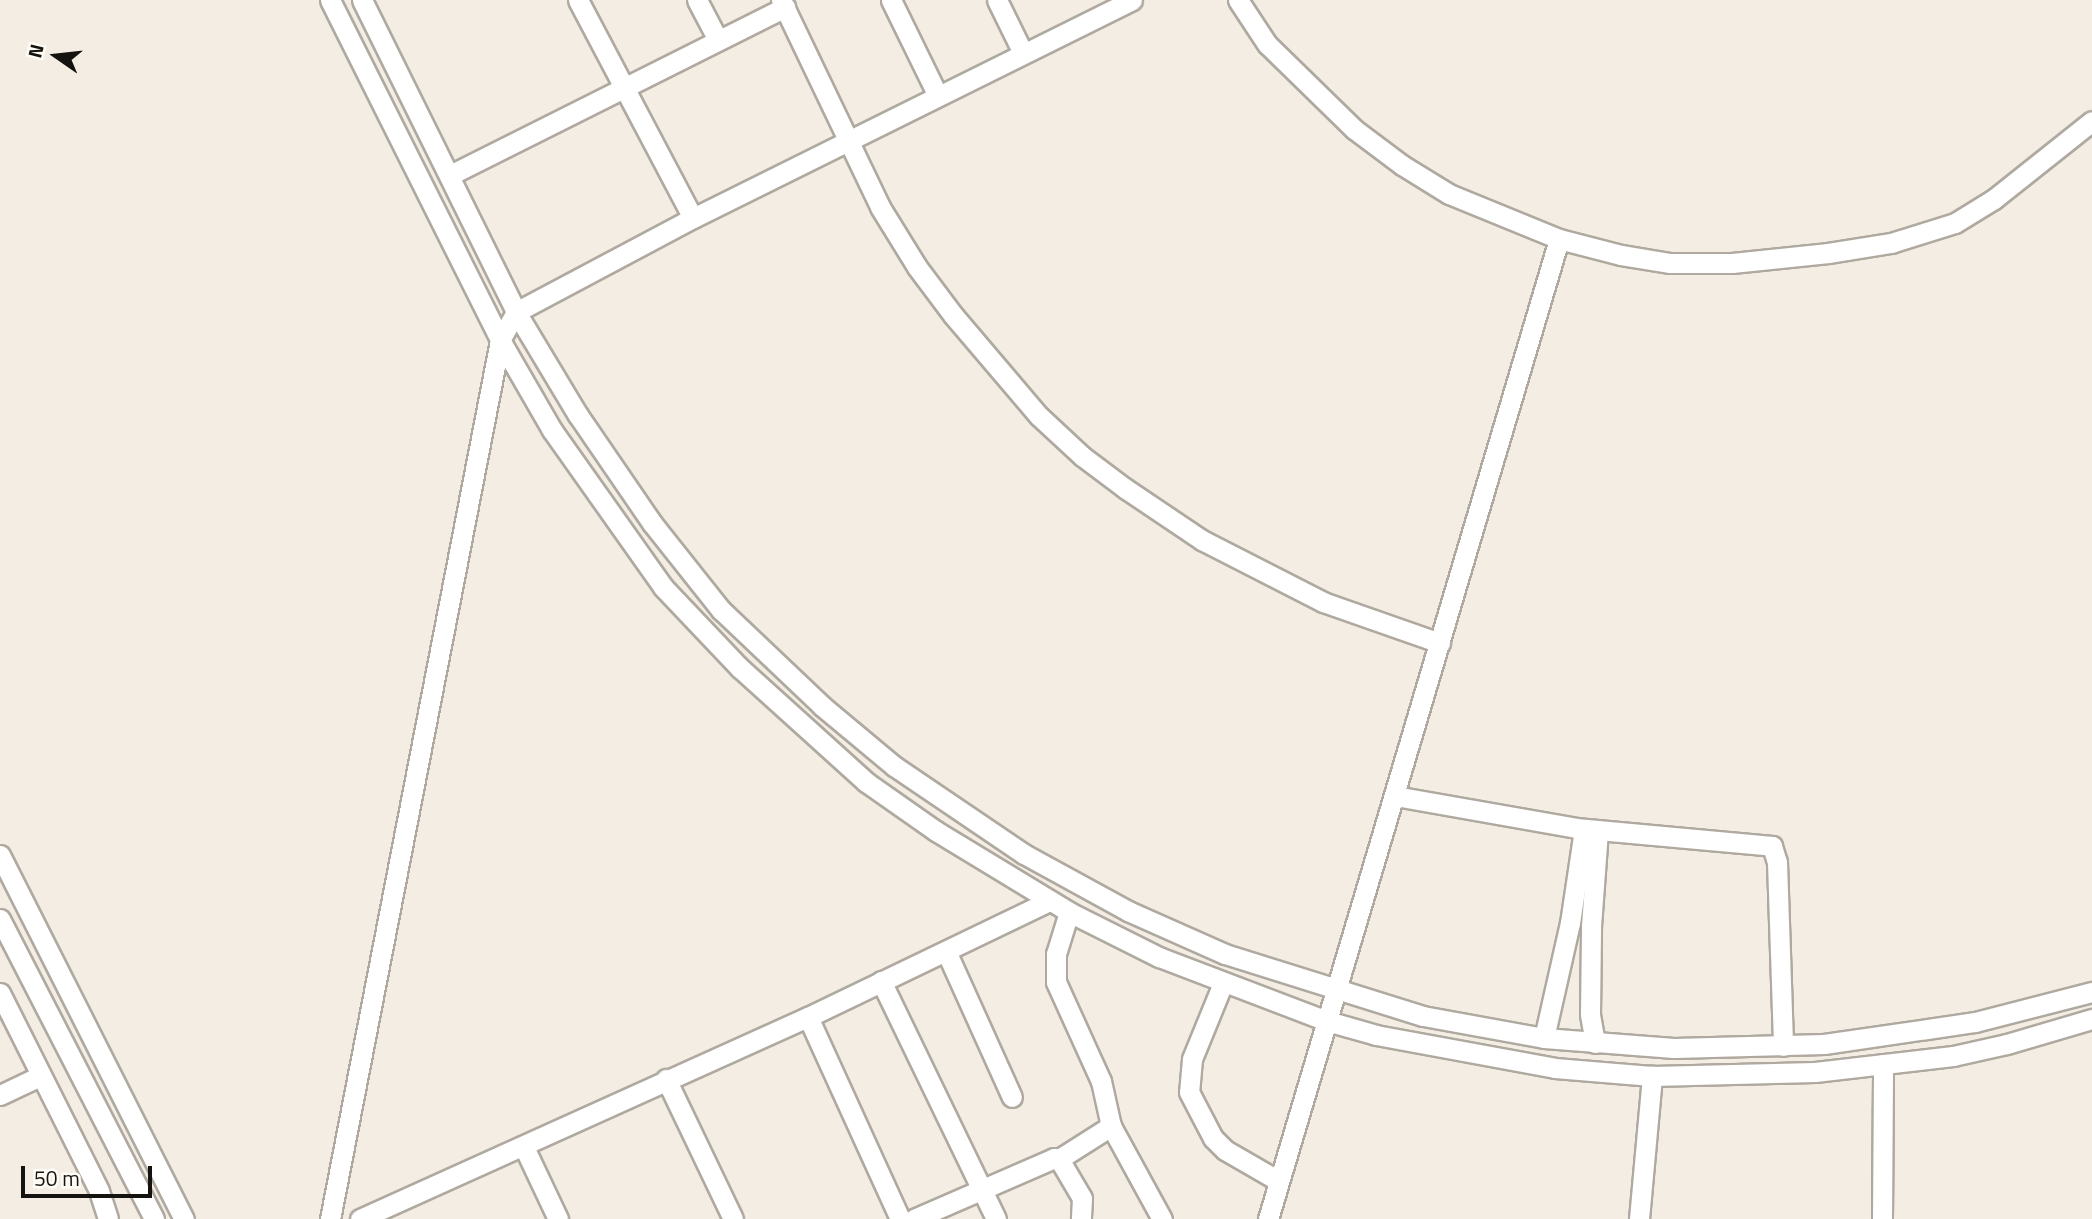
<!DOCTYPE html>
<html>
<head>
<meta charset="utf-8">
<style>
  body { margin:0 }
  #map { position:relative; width:2092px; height:1219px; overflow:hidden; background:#f3ede3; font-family:"Titillium Web",sans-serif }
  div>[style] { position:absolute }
  .roads { filter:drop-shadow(2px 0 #afa9a0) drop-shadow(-2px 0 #afa9a0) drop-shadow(0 2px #afa9a0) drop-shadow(0 -2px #afa9a0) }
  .street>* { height:19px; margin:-9.5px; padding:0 9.5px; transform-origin:9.5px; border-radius:9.5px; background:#fff }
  span { translate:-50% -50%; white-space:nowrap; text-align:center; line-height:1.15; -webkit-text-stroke:5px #fffbf5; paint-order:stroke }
  .north { position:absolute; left:21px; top:21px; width:70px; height:70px; -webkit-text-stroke:5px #fffbf5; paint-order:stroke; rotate:284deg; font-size:19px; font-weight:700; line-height:28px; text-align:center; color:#15130f }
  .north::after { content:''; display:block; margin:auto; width:24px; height:32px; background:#15130f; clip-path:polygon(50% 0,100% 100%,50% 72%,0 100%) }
  .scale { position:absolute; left:21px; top:1166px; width:131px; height:32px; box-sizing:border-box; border:4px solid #15130f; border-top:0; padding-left:9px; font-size:21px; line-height:24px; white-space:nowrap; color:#15130f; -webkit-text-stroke:5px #fffbf5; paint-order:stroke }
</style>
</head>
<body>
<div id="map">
  <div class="roads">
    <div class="street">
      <div style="left:330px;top:0;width:380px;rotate:63.4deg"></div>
      <div style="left:500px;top:340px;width:104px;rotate:60deg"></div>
      <div style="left:552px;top:430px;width:192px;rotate:54.7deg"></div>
      <div style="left:663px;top:587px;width:112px;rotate:46.5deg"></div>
      <div style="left:740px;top:668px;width:170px;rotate:42.1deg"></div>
      <div style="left:866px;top:782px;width:85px;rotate:35deg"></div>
      <div style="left:936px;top:831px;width:156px;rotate:31.3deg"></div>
      <div style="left:1069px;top:912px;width:101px;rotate:26.6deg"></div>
      <div style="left:1159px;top:957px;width:180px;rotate:20.9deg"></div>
      <div style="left:1327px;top:1021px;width:51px;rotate:15.9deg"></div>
      <div style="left:1376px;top:1035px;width:182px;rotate:10.4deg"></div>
      <div style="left:1555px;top:1068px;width:97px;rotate:4.7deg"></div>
      <div style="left:1652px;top:1076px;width:163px;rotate:-1.4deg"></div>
      <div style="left:1815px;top:1072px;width:139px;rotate:-6.6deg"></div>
      <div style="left:1953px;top:1056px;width:55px;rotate:-12.5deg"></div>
      <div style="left:2007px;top:1044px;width:89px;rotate:-16.4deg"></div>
      <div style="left:362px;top:0;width:348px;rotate:63.7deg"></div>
      <div style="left:516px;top:312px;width:120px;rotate:59deg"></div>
      <div style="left:578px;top:415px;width:131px;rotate:55.6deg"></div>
      <div style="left:652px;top:523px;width:111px;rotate:51.6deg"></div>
      <div style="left:721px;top:610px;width:139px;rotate:43.5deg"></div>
      <div style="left:822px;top:706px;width:94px;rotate:39.8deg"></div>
      <div style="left:894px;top:766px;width:157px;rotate:34.1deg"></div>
      <div style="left:1024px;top:854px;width:119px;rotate:28.7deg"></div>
      <div style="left:1128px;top:911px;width:106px;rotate:23.9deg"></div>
      <div style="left:1225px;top:954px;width:207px;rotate:17.4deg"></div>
      <div style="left:1423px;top:1016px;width:123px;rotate:10.3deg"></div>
      <div style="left:1544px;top:1038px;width:130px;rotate:4.4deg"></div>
      <div style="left:1674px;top:1048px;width:150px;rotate:-1.5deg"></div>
      <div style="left:1824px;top:1044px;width:153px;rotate:-8.3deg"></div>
      <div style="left:1975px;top:1022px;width:121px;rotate:-14.4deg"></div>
      <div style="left:578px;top:0;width:246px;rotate:62.2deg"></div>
      <div style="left:697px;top:0;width:45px;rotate:62.3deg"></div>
      <div style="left:781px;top:0;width:229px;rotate:64.4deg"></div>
      <div style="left:880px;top:207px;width:70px;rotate:58.3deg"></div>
      <div style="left:917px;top:267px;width:60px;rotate:53.1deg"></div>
      <div style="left:953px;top:315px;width:133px;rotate:49.6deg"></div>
      <div style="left:1039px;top:416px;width:59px;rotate:42.9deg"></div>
      <div style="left:1082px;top:456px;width:55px;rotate:36.9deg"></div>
      <div style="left:1126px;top:489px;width:92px;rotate:33.9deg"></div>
      <div style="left:1202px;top:540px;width:136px;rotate:27.1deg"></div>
      <div style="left:1323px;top:602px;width:124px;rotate:19.3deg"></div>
      <div style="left:891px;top:0;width:107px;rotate:63.9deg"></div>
      <div style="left:997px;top:0;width:59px;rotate:63.9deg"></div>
      <div style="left:1238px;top:0;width:53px;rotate:56.6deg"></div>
      <div style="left:1267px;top:44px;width:122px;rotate:44.3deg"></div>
      <div style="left:1354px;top:129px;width:60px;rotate:36.9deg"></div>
      <div style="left:1402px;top:165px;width:55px;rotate:31.7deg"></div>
      <div style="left:1449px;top:194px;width:119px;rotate:22.2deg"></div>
      <div style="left:1559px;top:239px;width:64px;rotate:14.5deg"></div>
      <div style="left:1621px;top:255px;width:50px;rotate:9.3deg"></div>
      <div style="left:1670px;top:263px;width:62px"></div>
      <div style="left:1732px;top:263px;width:97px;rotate:-5.9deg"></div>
      <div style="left:1828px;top:253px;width:64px;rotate:-9deg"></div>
      <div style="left:1891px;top:243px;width:67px;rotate:-17.4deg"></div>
      <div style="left:1955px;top:223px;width:46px;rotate:-31.6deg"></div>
      <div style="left:1994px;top:199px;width:125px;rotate:-38.5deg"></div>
      <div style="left:450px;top:175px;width:375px;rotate:-26.6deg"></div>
      <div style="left:1395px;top:796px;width:184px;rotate:10deg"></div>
      <div style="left:1576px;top:828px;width:197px;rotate:5.2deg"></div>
      <div style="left:1772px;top:846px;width:17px;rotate:73deg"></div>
      <div style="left:1777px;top:862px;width:184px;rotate:88.1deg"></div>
      <div style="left:0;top:855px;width:408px;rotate:63.2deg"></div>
      <div style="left:1069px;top:912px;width:44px;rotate:107.2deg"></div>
      <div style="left:1056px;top:954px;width:28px;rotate:90deg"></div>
      <div style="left:1056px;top:982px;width:109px;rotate:65.6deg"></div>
      <div style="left:1101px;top:1081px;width:46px;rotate:77.5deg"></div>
      <div style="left:1111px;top:1126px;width:106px;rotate:61.3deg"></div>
      <div style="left:0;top:919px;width:337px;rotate:62.8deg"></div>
      <div style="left:946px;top:951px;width:160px;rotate:65.7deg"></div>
      <div style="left:881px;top:981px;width:264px;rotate:64.2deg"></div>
      <div style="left:1223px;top:983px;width:82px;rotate:112.2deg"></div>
      <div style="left:1192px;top:1059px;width:33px;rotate:95deg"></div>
      <div style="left:1189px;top:1092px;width:52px;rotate:62.4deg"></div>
      <div style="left:1213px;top:1138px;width:17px;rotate:45deg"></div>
      <div style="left:1225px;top:1150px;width:62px;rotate:29.9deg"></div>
      <div style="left:0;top:993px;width:221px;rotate:63.4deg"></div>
      <div style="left:99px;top:1191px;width:29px;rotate:72deg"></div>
      <div style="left:808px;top:1017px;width:222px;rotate:65.5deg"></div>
      <div style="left:1544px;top:1038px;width:118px;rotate:-77.3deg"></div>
      <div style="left:1570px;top:923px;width:95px;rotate:-81.5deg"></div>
      <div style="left:1595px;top:1043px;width:29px;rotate:-100deg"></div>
      <div style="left:1590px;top:1014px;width:88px;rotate:-89.3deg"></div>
      <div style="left:1591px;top:926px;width:96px;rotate:-85.8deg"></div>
      <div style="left:666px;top:1079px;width:155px;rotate:64.4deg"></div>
      <div style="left:0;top:1095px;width:44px;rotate:-25.4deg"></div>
      <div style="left:524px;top:1147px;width:80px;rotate:64.7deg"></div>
      <div style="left:1059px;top:1159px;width:62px;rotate:-32.4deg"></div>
      <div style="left:330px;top:1219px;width:895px;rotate:-79.05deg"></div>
      <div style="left:500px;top:340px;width:32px;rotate:-60deg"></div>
      <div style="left:516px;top:312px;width:200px;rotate:-28deg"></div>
      <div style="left:693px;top:218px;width:490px;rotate:-26.4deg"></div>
      <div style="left:360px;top:1219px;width:491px;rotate:-24.3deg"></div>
      <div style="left:808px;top:1017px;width:267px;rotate:-25.7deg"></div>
      <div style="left:914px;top:1219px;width:153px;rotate:-23.5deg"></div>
      <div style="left:1054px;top:1158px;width:5px;rotate:11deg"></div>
      <div style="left:1059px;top:1159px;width:45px;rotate:59.5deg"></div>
      <div style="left:1082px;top:1198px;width:21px;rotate:93deg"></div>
      <div style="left:1268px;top:1219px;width:1022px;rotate:-73.46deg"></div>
      <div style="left:1639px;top:1219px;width:144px;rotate:-84.8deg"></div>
      <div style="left:1882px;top:1219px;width:155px;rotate:-89.6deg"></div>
    </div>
  </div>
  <div class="north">N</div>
  <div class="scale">50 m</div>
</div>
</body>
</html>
